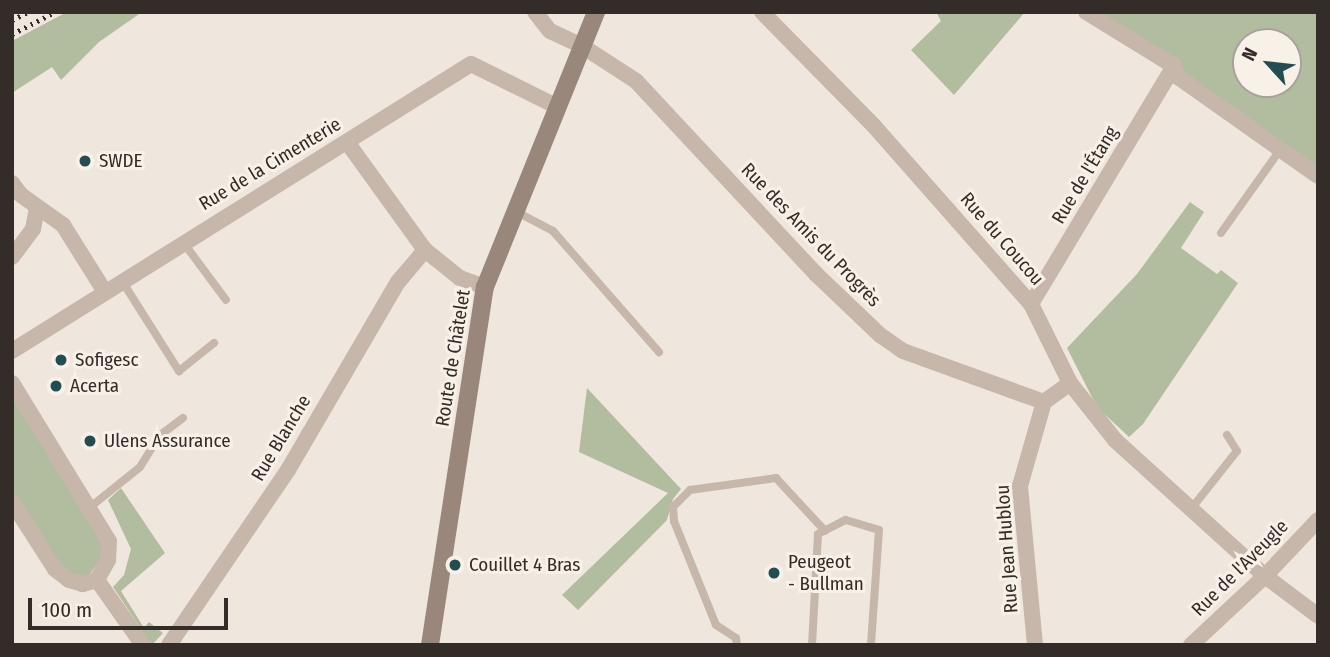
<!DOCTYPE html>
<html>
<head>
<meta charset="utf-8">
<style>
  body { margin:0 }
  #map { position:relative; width:1330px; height:657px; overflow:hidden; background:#efe7dd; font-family:"Fira Sans Condensed",sans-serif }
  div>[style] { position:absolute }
  .green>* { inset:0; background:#b2bc9e }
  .service>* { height:8px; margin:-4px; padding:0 4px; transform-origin:4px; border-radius:4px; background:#c6b7aa }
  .minor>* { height:16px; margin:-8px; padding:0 8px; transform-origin:8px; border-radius:8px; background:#c6b7aa }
  .secondary>* { height:18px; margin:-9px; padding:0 9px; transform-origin:9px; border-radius:9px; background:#99877c }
  .rail>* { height:4.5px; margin-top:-2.25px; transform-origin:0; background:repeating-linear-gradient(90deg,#342c29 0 2px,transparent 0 7px) }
  .dots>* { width:19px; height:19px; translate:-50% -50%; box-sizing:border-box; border:4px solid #f7f1e8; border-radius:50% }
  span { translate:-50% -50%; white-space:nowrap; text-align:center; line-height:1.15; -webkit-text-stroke:6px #f7f1e8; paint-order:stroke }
  .poi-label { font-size:19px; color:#342c29 }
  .left { translate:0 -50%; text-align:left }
  .street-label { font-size:19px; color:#342c29 }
  .frame { position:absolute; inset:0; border:14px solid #342c29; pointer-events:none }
  .north { position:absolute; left:1232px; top:28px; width:70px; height:70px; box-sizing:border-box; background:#f7f1e8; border:2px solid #a9a29c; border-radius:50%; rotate:297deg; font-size:19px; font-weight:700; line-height:28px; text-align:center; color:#342c29 }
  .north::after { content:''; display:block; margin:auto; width:24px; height:32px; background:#234d51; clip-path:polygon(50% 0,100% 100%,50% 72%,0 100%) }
  .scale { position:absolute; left:28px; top:598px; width:200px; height:32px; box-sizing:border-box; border:4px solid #342c29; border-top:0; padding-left:9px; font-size:21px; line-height:24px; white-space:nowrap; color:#342c29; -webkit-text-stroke:5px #f7f1e8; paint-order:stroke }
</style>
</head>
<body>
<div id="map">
  <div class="green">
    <div style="clip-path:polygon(67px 12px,142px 12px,99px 42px,61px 80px,52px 67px,12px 93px,12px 41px)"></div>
    <div style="clip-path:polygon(936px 12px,1025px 12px,954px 95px,911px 50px,941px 21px)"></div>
    <div style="clip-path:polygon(evenodd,1094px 12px,1318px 12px,1318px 171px,1094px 12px,1246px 42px,1288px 42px,1288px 84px,1246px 84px,1246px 42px)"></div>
    <div style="clip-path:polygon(1190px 202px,1204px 212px,1181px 248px,1217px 274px,1221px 270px,1238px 283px,1143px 424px,1129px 437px,1097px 407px,1067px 348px,1137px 274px)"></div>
    <div style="clip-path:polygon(587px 388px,681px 489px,673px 499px,667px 520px,578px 610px,562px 595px,668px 493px,579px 452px)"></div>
    <div style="clip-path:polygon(12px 391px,103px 538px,104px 554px,88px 577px,72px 577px,60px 569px,12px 494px)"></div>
    <div style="clip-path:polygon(121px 488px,165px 553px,121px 591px,144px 628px,149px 622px,163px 633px,152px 645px,113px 587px,124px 575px,131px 549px,108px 500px)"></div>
  </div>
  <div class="service">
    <div style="left:515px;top:211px;width:43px;rotate:27.8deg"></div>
    <div style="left:553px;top:231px;width:161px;rotate:48.8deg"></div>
    <div style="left:1221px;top:233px;width:102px;rotate:-54.6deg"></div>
    <div style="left:183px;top:242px;width:72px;rotate:53.4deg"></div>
    <div style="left:122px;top:281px;width:107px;rotate:57.7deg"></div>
    <div style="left:179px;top:371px;width:45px;rotate:-38.7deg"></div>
    <div style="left:89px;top:508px;width:65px;rotate:-38.8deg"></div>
    <div style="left:140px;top:467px;width:36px;rotate:-58deg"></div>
    <div style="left:159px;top:436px;width:30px;rotate:-37deg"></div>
    <div style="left:1191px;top:509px;width:74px;rotate:-51.6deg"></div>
    <div style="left:1237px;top:451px;width:19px;rotate:-122deg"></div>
    <div style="left:737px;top:645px;width:7px;rotate:-98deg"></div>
    <div style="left:736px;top:638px;width:24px;rotate:-147deg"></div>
    <div style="left:716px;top:625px;width:112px;rotate:-112deg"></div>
    <div style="left:674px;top:521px;width:14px;rotate:-94deg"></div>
    <div style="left:673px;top:507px;width:24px;rotate:-45deg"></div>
    <div style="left:690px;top:490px;width:87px;rotate:-7.9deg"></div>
    <div style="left:776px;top:478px;width:72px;rotate:47.2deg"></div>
    <div style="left:812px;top:645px;width:111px;rotate:-86.9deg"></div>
    <div style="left:818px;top:534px;width:31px;rotate:-27deg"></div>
    <div style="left:846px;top:520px;width:34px;rotate:17deg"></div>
    <div style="left:879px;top:530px;width:115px;rotate:94deg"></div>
  </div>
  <div class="minor">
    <div style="left:535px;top:12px;width:24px;rotate:52deg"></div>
    <div style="left:550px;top:31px;width:35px;rotate:25deg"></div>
    <div style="left:582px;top:46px;width:64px;rotate:32.9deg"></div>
    <div style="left:636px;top:81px;width:264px;rotate:47deg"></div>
    <div style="left:816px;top:274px;width:88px;rotate:43.6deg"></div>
    <div style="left:880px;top:335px;width:28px;rotate:35deg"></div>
    <div style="left:903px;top:351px;width:150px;rotate:19.9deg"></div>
    <div style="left:762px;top:12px;width:160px;rotate:45.5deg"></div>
    <div style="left:874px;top:126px;width:237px;rotate:48.6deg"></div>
    <div style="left:1031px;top:304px;width:88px;rotate:63.7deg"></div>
    <div style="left:1070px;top:383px;width:73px;rotate:51.7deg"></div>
    <div style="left:1115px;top:440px;width:202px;rotate:42.2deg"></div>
    <div style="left:1265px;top:576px;width:66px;rotate:37deg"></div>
    <div style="left:1086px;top:12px;width:103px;rotate:31.5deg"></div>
    <div style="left:1174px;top:66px;width:12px;rotate:70deg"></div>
    <div style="left:1178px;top:77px;width:171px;rotate:35.3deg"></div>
    <div style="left:347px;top:142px;width:133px;rotate:54.2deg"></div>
    <div style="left:425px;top:250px;width:45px;rotate:38.7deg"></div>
    <div style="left:460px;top:278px;width:27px;rotate:20deg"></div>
    <div style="left:12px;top:183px;width:15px;rotate:53deg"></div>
    <div style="left:21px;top:195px;width:52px;rotate:35.5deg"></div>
    <div style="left:63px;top:225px;width:79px;rotate:57.9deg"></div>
    <div style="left:12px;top:257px;width:35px;rotate:-53deg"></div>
    <div style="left:33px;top:229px;width:21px;rotate:-79deg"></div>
    <div style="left:1031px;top:304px;width:278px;rotate:-59deg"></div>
    <div style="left:12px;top:351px;width:541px;rotate:-32.02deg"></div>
    <div style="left:471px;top:64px;width:95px;rotate:26.3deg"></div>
    <div style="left:12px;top:383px;width:185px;rotate:58.5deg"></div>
    <div style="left:109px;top:541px;width:19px;rotate:93deg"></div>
    <div style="left:108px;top:560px;width:23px;rotate:119deg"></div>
    <div style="left:97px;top:580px;width:15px;rotate:164deg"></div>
    <div style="left:83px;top:584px;width:15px;rotate:-164deg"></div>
    <div style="left:69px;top:580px;width:18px;rotate:-142deg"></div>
    <div style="left:55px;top:569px;width:80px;rotate:-122.7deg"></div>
    <div style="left:97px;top:580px;width:80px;rotate:54.7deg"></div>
    <div style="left:169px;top:645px;width:212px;rotate:-55.8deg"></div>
    <div style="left:288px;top:470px;width:218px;rotate:-59.7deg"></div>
    <div style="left:398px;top:282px;width:42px;rotate:-49.8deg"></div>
    <div style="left:1035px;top:645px;width:160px;rotate:-95.4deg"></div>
    <div style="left:1020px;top:486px;width:87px;rotate:-74.1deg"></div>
    <div style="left:1044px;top:402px;width:32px;rotate:-36deg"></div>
    <div style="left:1191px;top:645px;width:101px;rotate:-43deg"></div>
    <div style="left:1265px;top:576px;width:77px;rotate:-46.6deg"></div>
  </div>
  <div class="secondary">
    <div style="left:430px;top:645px;width:362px;rotate:-81.3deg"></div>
    <div style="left:485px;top:287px;width:297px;rotate:-68deg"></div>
  </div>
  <div class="rail">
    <div style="left:12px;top:20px;width:18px;rotate:-27deg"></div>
    <div style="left:12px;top:34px;width:48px;rotate:-27.1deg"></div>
  </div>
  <div class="dots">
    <div style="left:85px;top:161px;background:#234d51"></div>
    <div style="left:61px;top:360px;background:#234d51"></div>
    <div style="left:56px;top:386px;background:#234d51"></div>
    <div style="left:90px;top:441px;background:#234d51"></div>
    <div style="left:455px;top:565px;background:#234d51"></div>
    <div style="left:774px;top:573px;background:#234d51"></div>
  </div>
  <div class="poi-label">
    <span class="left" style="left:99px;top:161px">SWDE</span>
    <span class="left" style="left:75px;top:360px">Sofigesc</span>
    <span class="left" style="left:70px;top:386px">Acerta</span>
    <span class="left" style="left:104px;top:441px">Ulens Assurance</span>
    <span class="left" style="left:788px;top:573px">Peugeot<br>- Bullman</span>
    <span class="left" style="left:469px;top:565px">Couillet 4 Bras</span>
  </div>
  <div class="street-label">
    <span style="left:270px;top:164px;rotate:-31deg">Rue de la Cimenterie</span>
    <span style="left:1085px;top:175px;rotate:-59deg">Rue de l'Étang</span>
    <span style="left:811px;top:235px;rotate:46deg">Rue des Amis du Progrès</span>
    <span style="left:1002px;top:239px;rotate:49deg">Rue du Coucou</span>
    <span style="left:453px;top:358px;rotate:-81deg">Route de Châtelet</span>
    <span style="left:281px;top:438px;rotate:-59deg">Rue Blanche</span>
    <span style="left:1007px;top:549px;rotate:-94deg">Rue Jean Hublou</span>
    <span style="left:1240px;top:568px;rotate:-45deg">Rue de l'Aveugle</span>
  </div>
  <div class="frame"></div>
  <div class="north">N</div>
  <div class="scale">100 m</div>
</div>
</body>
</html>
